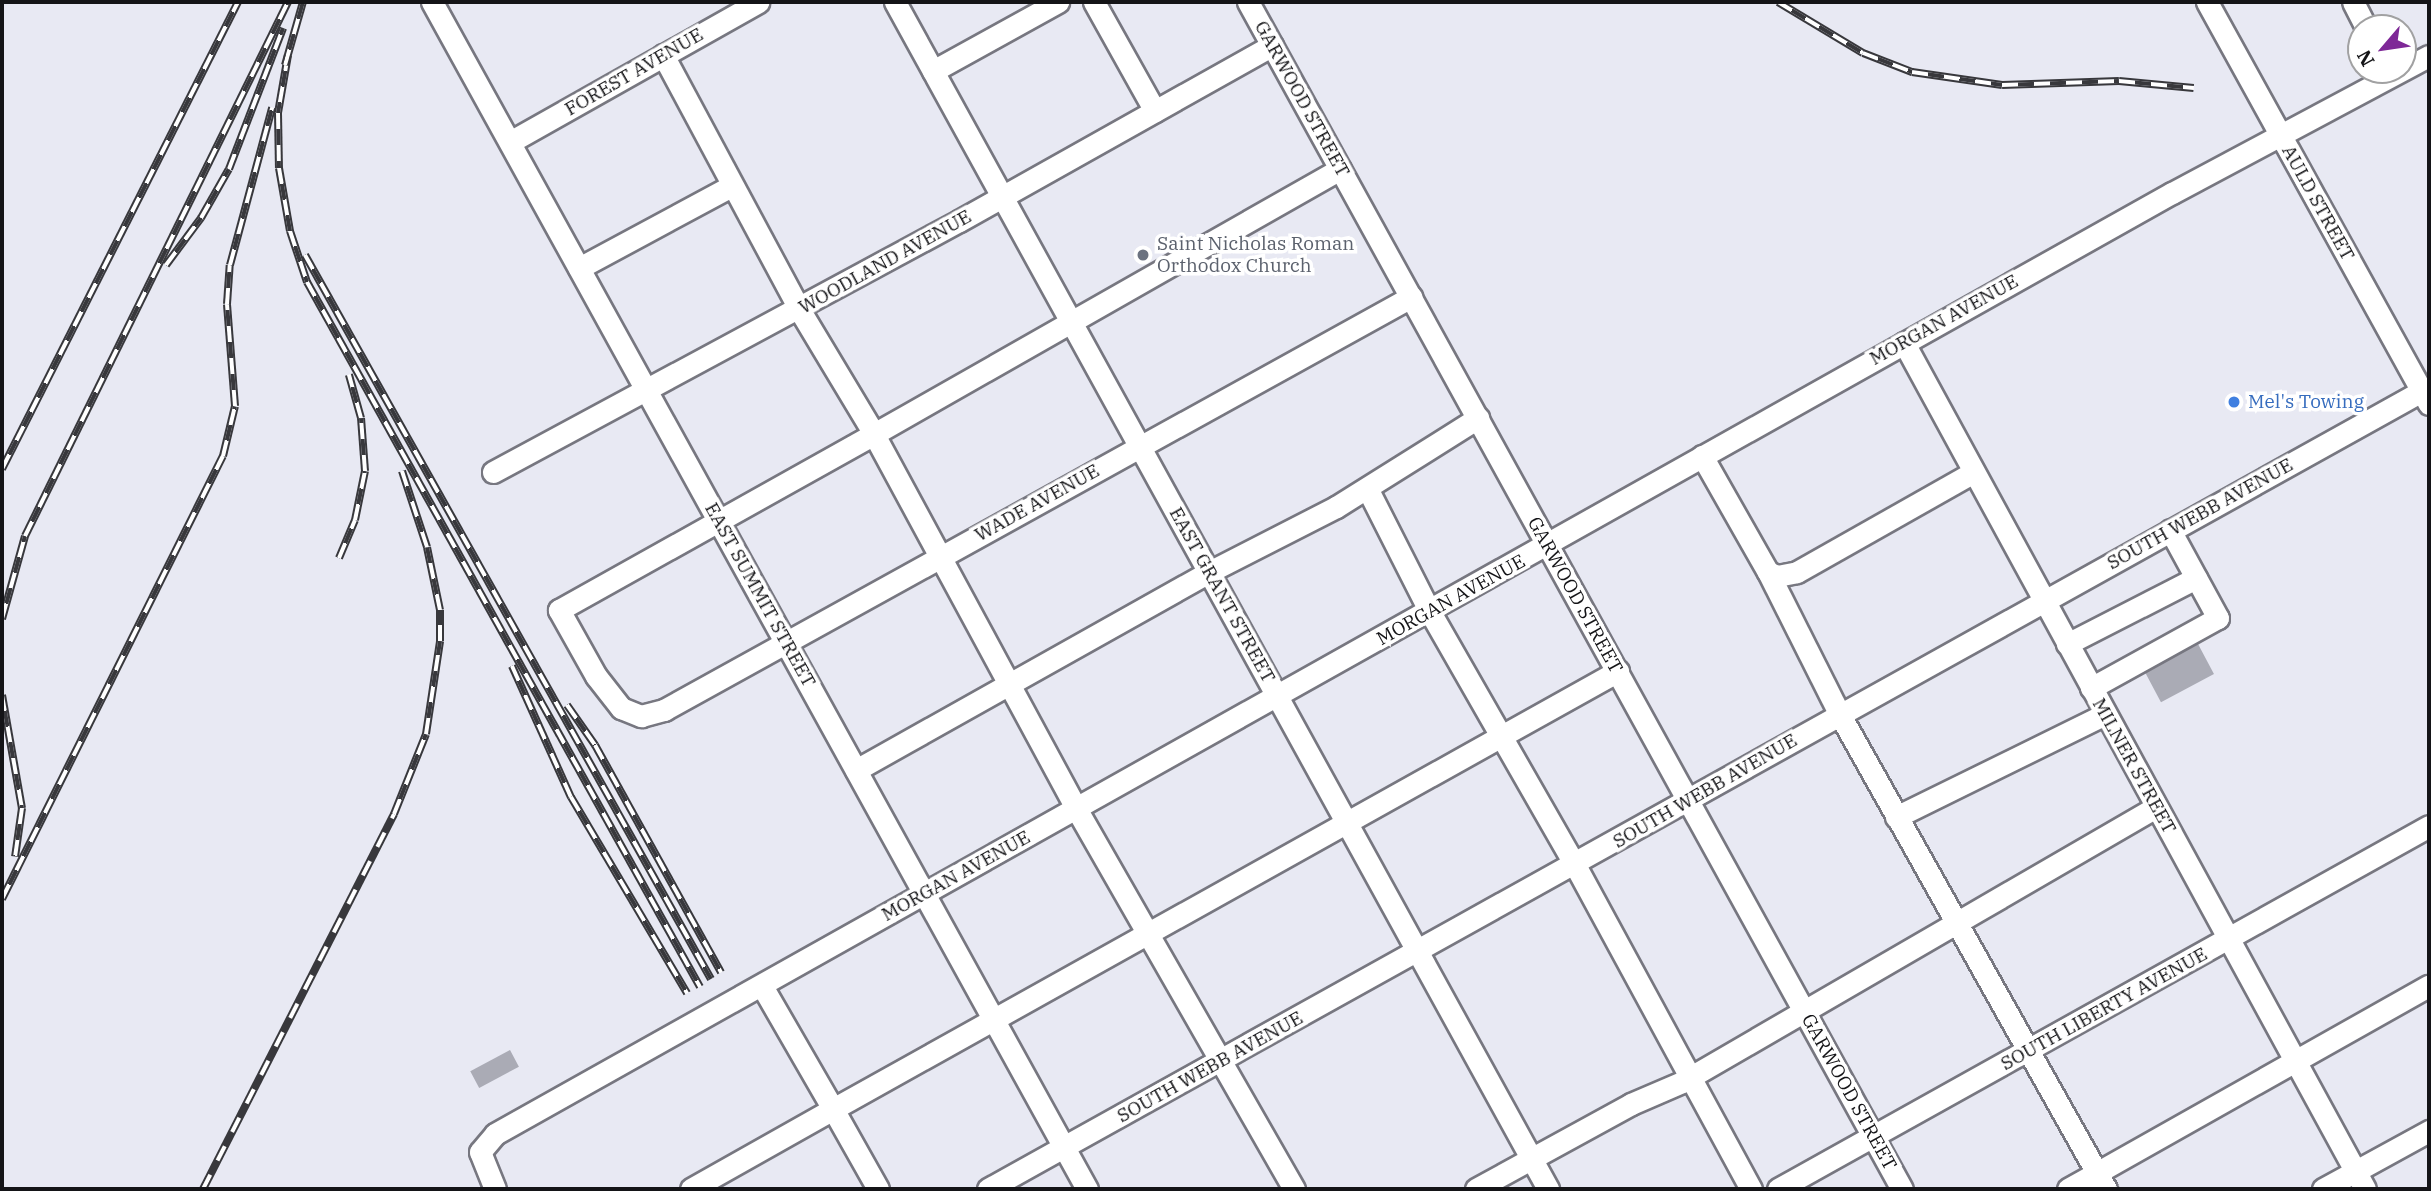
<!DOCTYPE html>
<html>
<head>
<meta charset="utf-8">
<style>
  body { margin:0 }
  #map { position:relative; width:2431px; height:1191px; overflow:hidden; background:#e8e9f3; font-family:"IBM Plex Serif",serif }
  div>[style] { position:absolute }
  .building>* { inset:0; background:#aaabb5; transform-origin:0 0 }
  .roads { filter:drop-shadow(2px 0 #777780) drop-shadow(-2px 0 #777780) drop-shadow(0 2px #777780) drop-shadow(0 -2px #777780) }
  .minor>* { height:21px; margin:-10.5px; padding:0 10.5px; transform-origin:10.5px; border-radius:10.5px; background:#fff }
  .rail>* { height:8px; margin-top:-4px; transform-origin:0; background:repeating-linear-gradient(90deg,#fff 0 16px,#38383c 0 32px); box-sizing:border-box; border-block:2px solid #38383c }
  .dots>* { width:19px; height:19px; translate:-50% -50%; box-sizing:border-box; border:4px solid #fff; border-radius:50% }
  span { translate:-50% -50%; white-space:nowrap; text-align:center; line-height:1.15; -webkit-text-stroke:7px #fff; paint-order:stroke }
  .street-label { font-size:19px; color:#141417 }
  .worship-label { font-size:19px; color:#5b616d }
  .left { translate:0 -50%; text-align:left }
  .shop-label { font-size:19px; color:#366cbe }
  .frame { position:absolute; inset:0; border:4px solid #141417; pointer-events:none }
  .north { position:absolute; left:2347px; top:14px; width:70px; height:70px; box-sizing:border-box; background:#fff; border:2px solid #a1a1a2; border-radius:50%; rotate:241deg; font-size:19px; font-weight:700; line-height:28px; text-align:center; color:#141417 }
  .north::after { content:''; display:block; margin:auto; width:24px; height:32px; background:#7e2897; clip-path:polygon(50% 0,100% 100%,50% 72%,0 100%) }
</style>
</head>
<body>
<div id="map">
  <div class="building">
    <div style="left:2198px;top:644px;width:34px;height:60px;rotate:62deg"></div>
    <div style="left:510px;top:1050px;width:19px;height:45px;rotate:62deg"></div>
  </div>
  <div class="roads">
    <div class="minor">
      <div style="left:432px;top:2px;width:1356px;rotate:61.11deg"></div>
      <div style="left:895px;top:2px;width:1355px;rotate:61.18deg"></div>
      <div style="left:1094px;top:2px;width:125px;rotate:60.8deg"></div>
      <div style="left:1248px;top:2px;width:1355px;rotate:61.15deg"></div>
      <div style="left:2207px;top:2px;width:459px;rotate:61.1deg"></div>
      <div style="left:2353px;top:2px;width:29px;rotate:63deg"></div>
      <div style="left:663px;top:55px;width:288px;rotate:61.8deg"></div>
      <div style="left:799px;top:309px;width:146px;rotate:59deg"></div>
      <div style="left:874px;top:434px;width:361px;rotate:150.8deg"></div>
      <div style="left:559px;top:610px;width:76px;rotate:60.7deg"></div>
      <div style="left:596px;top:676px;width:41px;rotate:52deg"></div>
      <div style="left:621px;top:708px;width:22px;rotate:22deg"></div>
      <div style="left:641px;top:716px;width:24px;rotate:-15deg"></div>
      <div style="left:664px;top:710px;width:854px;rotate:-28.94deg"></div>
      <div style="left:933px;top:71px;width:143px;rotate:-28.9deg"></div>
      <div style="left:510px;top:142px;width:285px;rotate:-29.4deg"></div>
      <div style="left:579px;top:268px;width:173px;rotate:-28.3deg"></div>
      <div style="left:1904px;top:343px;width:963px;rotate:61.41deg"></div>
      <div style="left:1702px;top:456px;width:133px;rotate:60.4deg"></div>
      <div style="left:1768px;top:572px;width:10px;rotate:24deg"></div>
      <div style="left:1777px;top:576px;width:20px;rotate:-11deg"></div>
      <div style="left:1797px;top:572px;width:203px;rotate:-29.5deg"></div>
      <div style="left:493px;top:472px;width:529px;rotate:-28.31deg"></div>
      <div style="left:959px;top:221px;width:359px;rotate:-29.3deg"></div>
      <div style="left:1367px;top:488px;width:139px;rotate:63.1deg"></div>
      <div style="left:1430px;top:612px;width:292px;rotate:60.2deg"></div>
      <div style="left:1575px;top:865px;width:369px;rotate:61.5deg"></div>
      <div style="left:1768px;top:572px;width:160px;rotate:63.3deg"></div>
      <div style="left:1840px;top:715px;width:544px;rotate:60.7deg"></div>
      <div style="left:2067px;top:644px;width:145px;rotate:-27.1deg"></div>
      <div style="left:2091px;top:688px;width:145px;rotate:-28.9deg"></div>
      <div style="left:2218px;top:618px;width:100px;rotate:-118.6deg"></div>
      <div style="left:856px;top:770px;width:405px;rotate:-29.3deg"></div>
      <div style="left:1209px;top:572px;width:143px;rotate:-27.1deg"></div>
      <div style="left:1336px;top:507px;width:168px;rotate:-32.1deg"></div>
      <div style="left:1896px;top:817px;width:233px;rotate:-26.2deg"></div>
      <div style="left:762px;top:986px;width:142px;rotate:60deg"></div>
      <div style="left:833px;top:1109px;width:899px;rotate:-29.16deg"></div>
      <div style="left:495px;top:1189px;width:40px;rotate:-112deg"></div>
      <div style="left:480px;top:1152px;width:23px;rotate:-50deg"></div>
      <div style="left:495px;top:1134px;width:1923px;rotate:-29.3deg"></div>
      <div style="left:2172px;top:193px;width:291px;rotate:-28.1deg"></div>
      <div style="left:691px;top:1189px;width:163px;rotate:-29.4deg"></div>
      <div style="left:833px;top:1109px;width:92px;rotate:60.6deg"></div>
      <div style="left:988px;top:1189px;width:1641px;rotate:-29.1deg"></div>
      <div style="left:1294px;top:1189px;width:439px;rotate:-119.8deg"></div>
      <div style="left:1076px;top:808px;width:425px;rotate:-118.4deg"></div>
      <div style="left:874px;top:434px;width:536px;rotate:-29.63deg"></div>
      <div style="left:1476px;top:1189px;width:177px;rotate:-28.7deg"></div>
      <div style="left:1631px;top:1104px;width:56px;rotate:-23.3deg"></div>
      <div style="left:1682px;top:1082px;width:548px;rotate:-30.12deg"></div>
      <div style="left:1778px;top:1189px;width:745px;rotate:-29.14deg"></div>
      <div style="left:2068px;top:1189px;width:414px;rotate:-29.4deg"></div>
      <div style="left:2323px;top:1189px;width:121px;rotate:-28.7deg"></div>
    </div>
  </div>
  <div class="rail">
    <div style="left:1778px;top:2px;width:99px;rotate:31deg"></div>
    <div style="left:1863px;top:53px;width:53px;rotate:21.2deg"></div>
    <div style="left:1912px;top:72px;width:91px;rotate:8.2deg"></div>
    <div style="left:2002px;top:85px;width:117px;rotate:-2deg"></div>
    <div style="left:2119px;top:81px;width:75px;rotate:5.3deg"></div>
    <div style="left:288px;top:55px;width:59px;rotate:99.8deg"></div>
    <div style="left:278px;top:113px;width:55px;rotate:89deg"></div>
    <div style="left:279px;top:168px;width:64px;rotate:80.1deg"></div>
    <div style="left:290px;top:231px;width:54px;rotate:71.6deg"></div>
    <div style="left:307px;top:282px;width:807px;rotate:60.86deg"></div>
    <div style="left:285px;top:65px;width:66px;rotate:-74.1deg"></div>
    <div style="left:305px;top:255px;width:830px;rotate:60.72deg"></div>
    <div style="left:166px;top:265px;width:59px;rotate:-53.3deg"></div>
    <div style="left:201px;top:218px;width:56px;rotate:-60.3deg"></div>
    <div style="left:229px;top:169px;width:151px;rotate:-69deg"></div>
    <div style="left:2px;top:469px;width:523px;rotate:-63.19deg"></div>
    <div style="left:339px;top:558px;width:41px;rotate:-67.2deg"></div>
    <div style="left:355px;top:520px;width:50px;rotate:-78.5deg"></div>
    <div style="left:365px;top:471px;width:53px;rotate:-94.3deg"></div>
    <div style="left:361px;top:418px;width:45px;rotate:-105.6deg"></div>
    <div style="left:2px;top:619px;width:86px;rotate:-74.5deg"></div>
    <div style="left:25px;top:536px;width:595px;rotate:-63.78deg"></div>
    <div style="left:512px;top:666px;width:144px;rotate:65.8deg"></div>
    <div style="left:571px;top:797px;width:228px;rotate:59.4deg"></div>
    <div style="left:2px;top:695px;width:115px;rotate:80deg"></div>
    <div style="left:22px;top:808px;width:49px;rotate:98.1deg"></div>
    <div style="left:567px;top:705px;width:49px;rotate:55deg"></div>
    <div style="left:595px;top:745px;width:260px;rotate:61deg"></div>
    <div style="left:2px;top:899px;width:495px;rotate:-63.5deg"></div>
    <div style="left:223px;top:456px;width:51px;rotate:-76.5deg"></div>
    <div style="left:235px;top:406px;width:102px;rotate:-94.5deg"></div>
    <div style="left:227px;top:304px;width:39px;rotate:-86deg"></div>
    <div style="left:230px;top:265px;width:163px;rotate:-75deg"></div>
    <div style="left:203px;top:1189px;width:421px;rotate:-63deg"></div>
    <div style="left:394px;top:814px;width:86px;rotate:-68.2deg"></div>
    <div style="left:426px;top:734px;width:94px;rotate:-81.4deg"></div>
    <div style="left:440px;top:641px;width:31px;rotate:-90deg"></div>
    <div style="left:440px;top:610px;width:64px;rotate:-101.7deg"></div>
    <div style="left:427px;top:547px;width:80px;rotate:-108.2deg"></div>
  </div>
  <div class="dots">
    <div style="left:1143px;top:255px;background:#6b7280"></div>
    <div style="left:2234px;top:402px;background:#3f7fe0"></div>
  </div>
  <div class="street-label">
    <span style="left:634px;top:72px;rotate:-30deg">FOREST AVENUE</span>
    <span style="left:1302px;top:99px;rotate:61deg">GARWOOD STREET</span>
    <span style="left:2318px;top:203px;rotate:61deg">AULD STREET</span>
    <span style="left:885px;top:262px;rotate:-29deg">WOODLAND AVENUE</span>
    <span style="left:1944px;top:320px;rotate:-29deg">MORGAN AVENUE</span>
    <span style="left:1037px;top:503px;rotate:-29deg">WADE AVENUE</span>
    <span style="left:2200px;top:514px;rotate:-29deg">SOUTH WEBB AVENUE</span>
    <span style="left:760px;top:595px;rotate:61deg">EAST SUMMIT STREET</span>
    <span style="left:1222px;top:595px;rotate:61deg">EAST GRANT STREET</span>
    <span style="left:1575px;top:595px;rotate:61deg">GARWOOD STREET</span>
    <span style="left:1451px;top:600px;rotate:-29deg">MORGAN AVENUE</span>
    <span style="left:2134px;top:766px;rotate:61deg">MILNER STREET</span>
    <span style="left:1705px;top:791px;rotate:-30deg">SOUTH WEBB AVENUE</span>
    <span style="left:956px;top:876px;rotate:-29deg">MORGAN AVENUE</span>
    <span style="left:2104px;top:1009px;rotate:-29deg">SOUTH LIBERTY AVENUE</span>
    <span style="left:1210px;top:1067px;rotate:-29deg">SOUTH WEBB AVENUE</span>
    <span style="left:1849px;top:1092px;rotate:61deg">GARWOOD STREET</span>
  </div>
  <div class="worship-label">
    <span class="left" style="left:1157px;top:255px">Saint Nicholas Roman<br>Orthodox Church</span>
  </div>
  <div class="shop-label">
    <span class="left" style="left:2248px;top:402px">Mel's Towing</span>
  </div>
  <div class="frame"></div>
  <div class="north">N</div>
</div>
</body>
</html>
